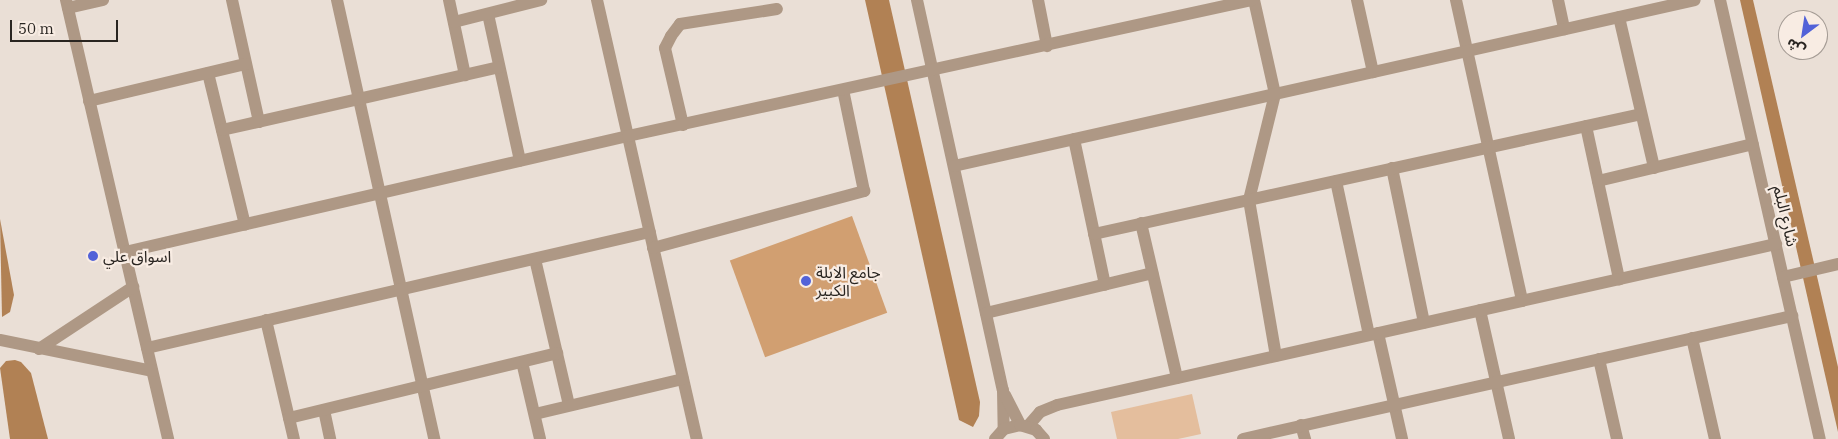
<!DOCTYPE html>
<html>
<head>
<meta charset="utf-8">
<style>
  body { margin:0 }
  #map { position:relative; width:1838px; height:439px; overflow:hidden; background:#eadfd6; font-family:"IBM Plex Serif","Noto Sans Arabic",serif }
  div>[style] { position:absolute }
  .green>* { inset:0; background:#e4be9d }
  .water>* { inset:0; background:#b18154 }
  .building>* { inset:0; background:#d19f71; transform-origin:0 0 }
  .minor>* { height:12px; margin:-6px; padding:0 6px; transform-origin:6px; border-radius:6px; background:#ae9885 }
  .dots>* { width:14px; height:14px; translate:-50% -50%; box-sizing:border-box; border:2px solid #f8ece3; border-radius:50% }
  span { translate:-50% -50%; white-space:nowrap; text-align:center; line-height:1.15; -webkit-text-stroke:4.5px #f8ece3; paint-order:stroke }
  .street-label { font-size:16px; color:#292521 }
  .poi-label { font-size:16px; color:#292521 }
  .left { translate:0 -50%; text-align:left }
  .north { position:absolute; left:1778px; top:10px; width:50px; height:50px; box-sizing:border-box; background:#f8ece3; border:1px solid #a59c95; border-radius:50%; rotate:211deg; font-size:14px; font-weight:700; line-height:20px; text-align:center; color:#292521 }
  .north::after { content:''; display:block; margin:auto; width:18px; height:22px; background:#5262d8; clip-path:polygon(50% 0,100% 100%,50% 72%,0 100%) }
  .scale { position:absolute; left:10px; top:20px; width:108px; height:22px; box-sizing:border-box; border:2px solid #292521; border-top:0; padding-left:6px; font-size:15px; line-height:18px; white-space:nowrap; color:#292521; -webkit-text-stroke:4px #f8ece3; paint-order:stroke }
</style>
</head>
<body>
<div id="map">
  <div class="green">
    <div style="clip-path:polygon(1192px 394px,1201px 434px,1178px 439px,1117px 439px,1111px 412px)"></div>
  </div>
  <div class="water">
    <div style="clip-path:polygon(865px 0,889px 0,980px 402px,979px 416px,973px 427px,959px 420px)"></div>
    <div style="clip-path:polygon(1740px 0,1753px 0,1838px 367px,1838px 432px)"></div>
    <div style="clip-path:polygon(0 219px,14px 295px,10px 312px,2px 317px)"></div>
    <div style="clip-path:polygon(15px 360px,21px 362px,31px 373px,48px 439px,10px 439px,0 368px,6px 361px)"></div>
  </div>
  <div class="building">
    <div style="left:852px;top:216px;width:103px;height:130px;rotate:70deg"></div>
  </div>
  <div class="minor">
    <div style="left:66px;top:0;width:451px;rotate:76.9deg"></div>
    <div style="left:232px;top:0;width:125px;rotate:77.5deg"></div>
    <div style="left:337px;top:0;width:450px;rotate:77.5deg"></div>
    <div style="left:449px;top:0;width:77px;rotate:78deg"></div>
    <div style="left:597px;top:0;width:450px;rotate:77.2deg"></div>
    <div style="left:917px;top:0;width:399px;rotate:77.6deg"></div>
    <div style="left:1003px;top:390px;width:39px;rotate:89deg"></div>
    <div style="left:1038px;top:0;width:47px;rotate:78.9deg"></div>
    <div style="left:1254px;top:0;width:96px;rotate:77.4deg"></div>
    <div style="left:1275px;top:94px;width:109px;rotate:103.8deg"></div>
    <div style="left:1249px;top:200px;width:158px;rotate:80.2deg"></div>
    <div style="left:1357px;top:0;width:74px;rotate:77.5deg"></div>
    <div style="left:1456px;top:0;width:308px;rotate:77.6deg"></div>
    <div style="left:1558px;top:0;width:30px;rotate:78deg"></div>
    <div style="left:1720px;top:0;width:450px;rotate:77.2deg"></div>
    <div style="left:68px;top:8px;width:36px;rotate:-13deg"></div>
    <div style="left:488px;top:14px;width:150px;rotate:77.7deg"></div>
    <div style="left:1619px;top:17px;width:155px;rotate:76.9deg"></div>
    <div style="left:454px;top:22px;width:90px;rotate:-14.2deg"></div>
    <div style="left:208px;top:73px;width:156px;rotate:76.3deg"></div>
    <div style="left:89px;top:101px;width:161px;rotate:-13.3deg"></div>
    <div style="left:683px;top:125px;width:79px;rotate:-103.2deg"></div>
    <div style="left:665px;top:48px;width:13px;rotate:-63deg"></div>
    <div style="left:671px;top:36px;width:15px;rotate:-53deg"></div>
    <div style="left:680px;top:24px;width:98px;rotate:-8.8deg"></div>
    <div style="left:1586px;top:126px;width:157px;rotate:77.8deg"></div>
    <div style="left:222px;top:130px;width:284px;rotate:-12.8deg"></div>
    <div style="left:1074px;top:139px;width:149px;rotate:78deg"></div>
    <div style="left:954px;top:166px;width:759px;rotate:-12.63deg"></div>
    <div style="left:1392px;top:168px;width:158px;rotate:78.3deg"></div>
    <div style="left:1336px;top:181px;width:157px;rotate:77.9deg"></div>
    <div style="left:1598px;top:181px;width:159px;rotate:-13.4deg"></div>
    <div style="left:1141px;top:223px;width:159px;rotate:76.9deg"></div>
    <div style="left:1094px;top:234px;width:560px;rotate:-12.37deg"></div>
    <div style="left:653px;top:248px;width:219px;rotate:-15.1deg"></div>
    <div style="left:864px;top:191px;width:103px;rotate:-101.7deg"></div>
    <div style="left:125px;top:252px;width:516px;rotate:-12.99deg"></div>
    <div style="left:628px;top:136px;width:639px;rotate:-12.3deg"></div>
    <div style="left:535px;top:259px;width:150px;rotate:76.9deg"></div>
    <div style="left:1783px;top:277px;width:57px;rotate:-13.3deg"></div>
    <div style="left:1480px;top:310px;width:132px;rotate:77.3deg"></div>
    <div style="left:986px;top:313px;width:171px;rotate:-13.5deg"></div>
    <div style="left:266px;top:320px;width:122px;rotate:76.8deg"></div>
    <div style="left:1378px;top:333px;width:109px;rotate:77.2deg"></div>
    <div style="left:1692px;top:338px;width:104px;rotate:77.2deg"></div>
    <div style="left:0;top:340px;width:155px;rotate:11.5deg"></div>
    <div style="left:147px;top:348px;width:516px;rotate:-12.99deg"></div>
    <div style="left:39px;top:349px;width:113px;rotate:-33.4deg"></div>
    <div style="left:1599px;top:359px;width:82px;rotate:77.3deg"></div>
    <div style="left:522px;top:362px;width:79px;rotate:76.8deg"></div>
    <div style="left:1005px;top:395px;width:34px;rotate:63deg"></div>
    <div style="left:324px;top:410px;width:30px;rotate:78deg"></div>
    <div style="left:535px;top:414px;width:152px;rotate:-13.3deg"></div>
    <div style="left:289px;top:418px;width:276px;rotate:-13.6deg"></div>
    <div style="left:1301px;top:425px;width:15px;rotate:74deg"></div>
    <div style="left:1028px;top:426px;width:18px;rotate:-49deg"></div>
    <div style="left:1040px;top:412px;width:18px;rotate:-22deg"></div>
    <div style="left:1057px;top:405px;width:737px;rotate:-12.62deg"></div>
    <div style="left:995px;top:439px;width:13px;rotate:-48deg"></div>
    <div style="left:1004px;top:429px;width:16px;rotate:-14deg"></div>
    <div style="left:1020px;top:425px;width:17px;rotate:17deg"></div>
    <div style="left:1036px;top:430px;width:12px;rotate:48deg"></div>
    <div style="left:1243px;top:439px;width:563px;rotate:-12.63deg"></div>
  </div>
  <div class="dots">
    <div style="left:93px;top:256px;background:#5262d8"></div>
    <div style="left:806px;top:281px;background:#5262d8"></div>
  </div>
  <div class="street-label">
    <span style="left:1786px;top:216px;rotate:77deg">شارع البلم</span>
  </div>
  <div class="poi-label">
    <span class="left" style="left:103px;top:256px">اسواق علي</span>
    <span class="left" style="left:816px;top:281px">جامع الابلة<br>الكبير</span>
  </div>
  <div class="north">ش</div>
  <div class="scale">50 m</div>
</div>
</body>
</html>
